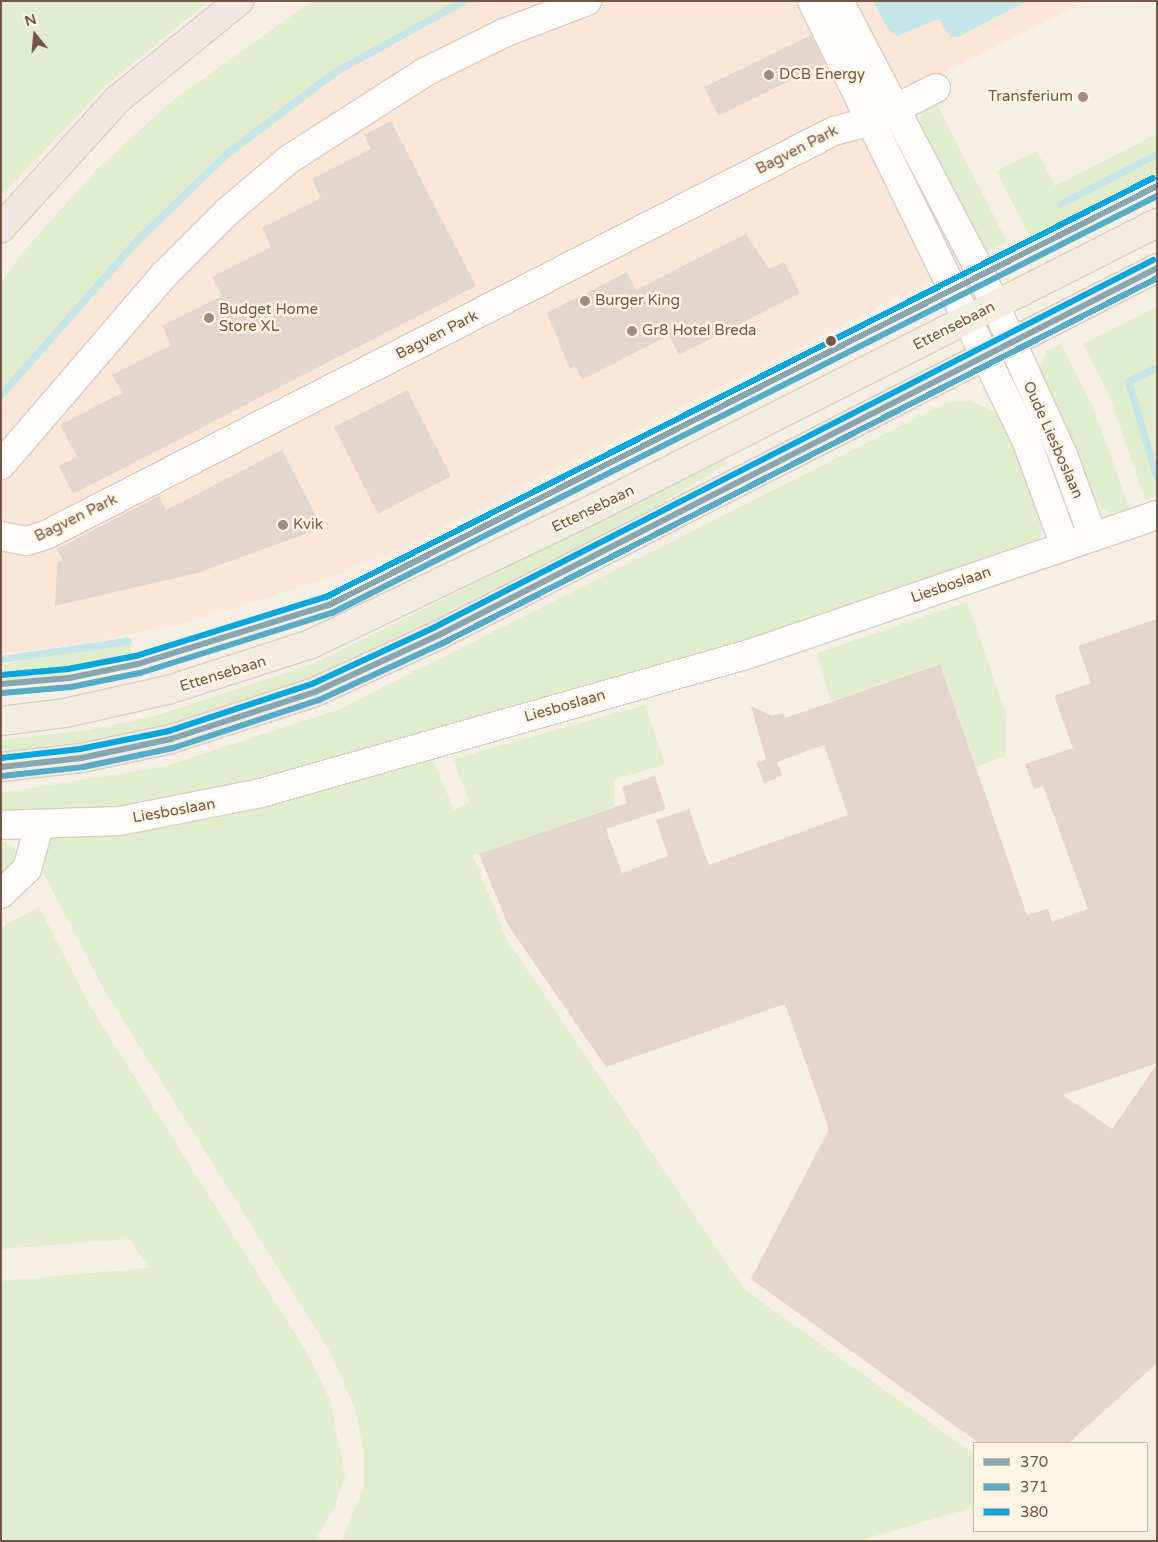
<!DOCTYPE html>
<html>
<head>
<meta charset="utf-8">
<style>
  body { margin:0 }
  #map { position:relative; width:1158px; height:1542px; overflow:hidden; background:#f6efe4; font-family:"Varela Round",sans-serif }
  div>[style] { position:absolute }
  .commercial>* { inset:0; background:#fbe6d8 }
  .green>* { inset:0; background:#e1edcd; transform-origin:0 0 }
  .water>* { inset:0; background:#c5e4e7 }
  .stream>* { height:7px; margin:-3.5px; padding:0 3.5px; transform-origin:3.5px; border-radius:3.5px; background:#c5e4e7 }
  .building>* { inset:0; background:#e2d6cc; transform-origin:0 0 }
  .roads { filter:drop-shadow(1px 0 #d7ccc2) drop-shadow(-1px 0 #d7ccc2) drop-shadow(0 1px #d7ccc2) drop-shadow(0 -1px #d7ccc2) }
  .minor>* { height:28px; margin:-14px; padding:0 14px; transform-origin:14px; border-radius:14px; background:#fefdfb }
  .major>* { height:28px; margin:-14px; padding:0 14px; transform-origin:14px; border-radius:14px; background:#f2ece1 }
  .highway>* { height:28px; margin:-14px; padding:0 14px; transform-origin:14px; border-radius:14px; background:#f1e6e1 }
  .bus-1>* { height:6px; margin:-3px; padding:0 3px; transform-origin:3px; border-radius:3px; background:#87a6b2 }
  .bus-2>* { height:6px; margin:-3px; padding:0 3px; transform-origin:3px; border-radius:3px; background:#56abc7 }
  .bus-3>* { height:6px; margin:-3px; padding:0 3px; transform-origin:3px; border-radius:3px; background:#00a6de }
  .dots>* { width:14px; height:14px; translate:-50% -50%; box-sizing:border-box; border:2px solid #fff5e4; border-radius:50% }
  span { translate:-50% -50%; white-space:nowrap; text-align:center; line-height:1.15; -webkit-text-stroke:5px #fff5e4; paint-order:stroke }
  .poi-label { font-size:15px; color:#755544 }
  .left { translate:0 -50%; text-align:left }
  .right { translate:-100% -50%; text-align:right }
  .street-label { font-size:15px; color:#755544 }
  .frame { position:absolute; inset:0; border:2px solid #755544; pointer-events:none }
  .legend { position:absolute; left:973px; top:1442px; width:175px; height:90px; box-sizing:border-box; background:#fff5e4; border:1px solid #c8b5a4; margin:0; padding:6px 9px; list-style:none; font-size:15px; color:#755544 }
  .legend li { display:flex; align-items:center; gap:10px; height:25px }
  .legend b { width:25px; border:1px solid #c8b5a4 }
  .north { position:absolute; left:10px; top:10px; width:50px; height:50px; -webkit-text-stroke:4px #fff5e4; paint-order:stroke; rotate:343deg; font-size:14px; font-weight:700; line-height:20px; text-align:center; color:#755544 }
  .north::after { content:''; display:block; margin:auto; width:18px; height:22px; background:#755544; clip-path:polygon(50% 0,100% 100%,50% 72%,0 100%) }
</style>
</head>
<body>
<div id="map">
  <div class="commercial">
    <div style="clip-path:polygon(475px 1px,1086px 1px,859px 115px,937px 277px,401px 548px,335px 576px,196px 620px,90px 643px,1px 654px,1px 402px,140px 245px,225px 162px,348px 69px)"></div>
  </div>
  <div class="green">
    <div style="clip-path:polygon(1px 1px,209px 1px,104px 87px,1px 196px)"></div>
    <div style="clip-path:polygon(312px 1px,475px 1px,347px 69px,225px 162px,140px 245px,1px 402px,1px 283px,22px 253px,97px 169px,172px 101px)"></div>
    <div style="clip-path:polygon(936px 102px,1007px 242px,985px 252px,919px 123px,923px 110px)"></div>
    <div style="clip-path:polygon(1157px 134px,1157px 177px,1032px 240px,996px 171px,1037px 151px,1055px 186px)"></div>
    <div style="left:905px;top:147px;width:128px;height:7px;rotate:63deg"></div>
    <div style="clip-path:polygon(1157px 307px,1157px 496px,1145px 500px,1109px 395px,1083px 344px)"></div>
    <div style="clip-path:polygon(1061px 344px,1093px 407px,1131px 513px,1118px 515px,1103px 510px,1089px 491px,1038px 375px,1046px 352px)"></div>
    <div style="clip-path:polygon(970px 401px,994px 411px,1012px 433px,1044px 513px,1044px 529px,1037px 542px,773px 636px,317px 767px,138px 806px,66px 813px,1px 812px,1px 793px,166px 766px,338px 710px,946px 403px)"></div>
    <div style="clip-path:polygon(723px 458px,726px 464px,625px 526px,372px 653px,245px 704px,123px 737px,1px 754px,1px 740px,89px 730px,158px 715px,316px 663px)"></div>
    <div style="clip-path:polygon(967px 602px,1006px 714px,1005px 756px,976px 767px,940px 663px,831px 701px,817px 653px)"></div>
    <div style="left:128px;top:636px;width:23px;height:128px;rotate:77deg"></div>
    <div style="clip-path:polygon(645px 705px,665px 764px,614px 780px,614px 807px,473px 856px,507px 940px,745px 1290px,974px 1454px,974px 1507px,858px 1541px,342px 1541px,364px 1485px,364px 1452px,355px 1409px,332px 1355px,102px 986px,43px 872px,44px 846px,52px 836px,146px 831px,248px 812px,433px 760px,454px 810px,470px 803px,453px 759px)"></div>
    <div style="clip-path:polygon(1px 840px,15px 849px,13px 868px,1px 876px)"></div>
    <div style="clip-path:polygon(39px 907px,90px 1006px,307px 1353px,330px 1400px,345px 1475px,335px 1506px,315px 1541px,1px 1541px,1px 1281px,149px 1268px,130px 1239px,1px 1249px,1px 927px)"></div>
  </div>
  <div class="water">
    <div style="clip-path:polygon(873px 1px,1027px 1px,958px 37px,950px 36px,939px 19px,897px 36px,889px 31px)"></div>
  </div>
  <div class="stream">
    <div style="left:1060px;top:204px;width:109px;rotate:-27.3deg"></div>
    <div style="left:1157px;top:367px;width:32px;rotate:154deg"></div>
    <div style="left:1128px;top:381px;width:101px;rotate:73.4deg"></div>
    <div style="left:1px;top:394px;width:205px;rotate:-48.6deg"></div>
    <div style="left:137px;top:240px;width:127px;rotate:-44deg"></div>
    <div style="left:228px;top:152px;width:131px;rotate:-37deg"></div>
    <div style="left:333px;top:73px;width:149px;rotate:-29deg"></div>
    <div style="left:1px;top:659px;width:128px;rotate:-8.1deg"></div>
  </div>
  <div class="building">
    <div style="left:811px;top:35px;width:32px;height:119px;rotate:64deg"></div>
    <div style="clip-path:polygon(391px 121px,476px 286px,73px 494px,59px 466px,77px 457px,60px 425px,122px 393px,112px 375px,171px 345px,162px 326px,222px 296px,212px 277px,271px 247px,262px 228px,321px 198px,312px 179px,371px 149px,364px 135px)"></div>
    <div style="clip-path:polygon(746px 234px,769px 269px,784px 262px,800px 293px,679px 355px,669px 335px,582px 380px,575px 366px,570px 369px,547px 313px,627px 272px,636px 290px)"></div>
    <div style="left:407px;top:390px;width:97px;height:82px;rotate:63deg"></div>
    <div style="clip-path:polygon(282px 450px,322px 528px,197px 573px,55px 606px,57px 563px,63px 560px,57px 549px,159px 496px,166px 510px)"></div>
    <div style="clip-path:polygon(1157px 619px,1157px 1063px,1063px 1095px,1112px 1129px,1157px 1064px,1157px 1363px,1069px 1443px,979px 1443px,751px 1279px,829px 1129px,785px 1004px,606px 1067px,508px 925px,479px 854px,627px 803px,622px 787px,655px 776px,666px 809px,606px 829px,622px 873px,668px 856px,656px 820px,689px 809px,709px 865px,848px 815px,824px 745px,777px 762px,782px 776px,764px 783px,756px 763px,766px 759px,751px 706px,772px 716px,783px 713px,785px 718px,940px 664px,1027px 915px,1048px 909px,1052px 922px,1088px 909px,1043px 786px,1034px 789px,1025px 764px,1073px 748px,1054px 696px,1091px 683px,1078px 646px)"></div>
  </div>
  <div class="roads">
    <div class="minor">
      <div style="left:812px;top:1px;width:485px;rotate:64deg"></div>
      <div style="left:1025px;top:437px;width:116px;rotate:69.8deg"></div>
      <div style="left:839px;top:1px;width:293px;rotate:62.4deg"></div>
      <div style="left:975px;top:261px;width:213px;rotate:65.6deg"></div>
      <div style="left:1063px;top:455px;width:87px;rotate:69.9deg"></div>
      <div style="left:1px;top:465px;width:250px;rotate:-49.4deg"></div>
      <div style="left:164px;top:275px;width:89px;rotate:-45deg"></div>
      <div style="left:227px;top:212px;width:80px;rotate:-40.4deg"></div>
      <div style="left:288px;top:160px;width:163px;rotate:-32.7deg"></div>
      <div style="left:425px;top:72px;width:88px;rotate:-26.3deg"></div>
      <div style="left:504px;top:33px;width:89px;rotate:-21.1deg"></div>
      <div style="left:1px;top:536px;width:26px;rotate:11deg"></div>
      <div style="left:27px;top:541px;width:22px;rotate:-18deg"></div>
      <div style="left:48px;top:534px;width:883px;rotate:-27.15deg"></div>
      <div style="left:834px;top:131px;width:39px;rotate:-15deg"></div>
      <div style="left:872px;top:121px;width:72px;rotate:-27.3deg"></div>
      <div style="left:1px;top:825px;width:119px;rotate:-1.9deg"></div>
      <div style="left:120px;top:821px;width:144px;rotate:-11.2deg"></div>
      <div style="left:261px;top:793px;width:507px;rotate:-15.9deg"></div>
      <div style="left:749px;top:654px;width:431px;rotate:-18.8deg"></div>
      <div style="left:1px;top:894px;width:36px;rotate:-44deg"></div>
      <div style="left:27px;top:869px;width:45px;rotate:-74.4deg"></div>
    </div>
    <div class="major">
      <div style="left:1px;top:721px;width:64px;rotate:-7.1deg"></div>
      <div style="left:65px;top:713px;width:106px;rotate:-12.6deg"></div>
      <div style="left:168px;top:690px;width:150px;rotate:-17.8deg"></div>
      <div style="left:311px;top:644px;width:306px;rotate:-25.6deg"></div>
      <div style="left:587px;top:512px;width:639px;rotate:-26.89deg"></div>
      <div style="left:1px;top:767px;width:81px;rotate:-6.4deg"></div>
      <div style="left:81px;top:758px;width:92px;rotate:-11.9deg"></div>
      <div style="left:171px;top:739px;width:151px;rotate:-18.1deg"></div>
      <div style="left:315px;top:692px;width:134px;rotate:-24.7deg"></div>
      <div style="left:437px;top:636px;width:809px;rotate:-27.07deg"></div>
    </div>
    <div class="highway">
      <div style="left:1px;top:228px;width:174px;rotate:-47.8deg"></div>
      <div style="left:118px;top:99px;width:156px;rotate:-39deg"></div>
    </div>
  </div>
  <div class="bus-1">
    <div style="left:1px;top:684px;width:68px;rotate:-5deg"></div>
    <div style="left:69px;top:678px;width:70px;rotate:-11.5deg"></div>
    <div style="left:138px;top:664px;width:200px;rotate:-17.2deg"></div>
    <div style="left:329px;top:605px;width:928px;rotate:-26.84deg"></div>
    <div style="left:1px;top:767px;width:81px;rotate:-6.4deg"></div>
    <div style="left:81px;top:758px;width:92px;rotate:-11.9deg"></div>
    <div style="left:171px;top:739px;width:151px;rotate:-18.1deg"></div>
    <div style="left:315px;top:692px;width:134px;rotate:-24.7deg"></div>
    <div style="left:437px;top:636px;width:809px;rotate:-27.07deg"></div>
  </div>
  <div class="bus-2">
    <div style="left:2px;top:693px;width:69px;rotate:-5deg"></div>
    <div style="left:71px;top:687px;width:70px;rotate:-11.5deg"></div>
    <div style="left:140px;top:673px;width:201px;rotate:-17.4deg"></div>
    <div style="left:332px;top:613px;width:924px;rotate:-26.81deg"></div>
    <div style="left:2px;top:776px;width:81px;rotate:-6.3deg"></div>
    <div style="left:83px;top:767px;width:92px;rotate:-11.9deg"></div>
    <div style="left:173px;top:748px;width:154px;rotate:-18.2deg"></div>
    <div style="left:319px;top:700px;width:134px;rotate:-24.7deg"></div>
    <div style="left:441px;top:644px;width:804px;rotate:-27.07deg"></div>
  </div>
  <div class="bus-3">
    <div style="left:1px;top:675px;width:67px;rotate:-5.1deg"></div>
    <div style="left:68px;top:669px;width:69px;rotate:-10.8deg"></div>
    <div style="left:136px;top:656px;width:199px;rotate:-17.3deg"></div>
    <div style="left:326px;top:597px;width:927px;rotate:-26.87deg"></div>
    <div style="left:1px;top:758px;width:80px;rotate:-6.5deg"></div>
    <div style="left:80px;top:749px;width:91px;rotate:-11.4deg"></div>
    <div style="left:169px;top:731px;width:151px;rotate:-18.2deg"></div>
    <div style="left:312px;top:684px;width:133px;rotate:-24.8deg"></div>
    <div style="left:433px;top:628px;width:809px;rotate:-27.07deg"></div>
  </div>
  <div class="dots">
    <div style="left:769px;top:75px;background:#a28b7c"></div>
    <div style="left:1083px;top:97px;background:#a28b7c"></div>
    <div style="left:585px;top:301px;background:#a28b7c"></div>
    <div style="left:209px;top:318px;background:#a28b7c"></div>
    <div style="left:632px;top:331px;background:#a28b7c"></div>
    <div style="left:831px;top:341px;background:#755544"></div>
    <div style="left:283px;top:525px;background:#a28b7c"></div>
  </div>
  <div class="poi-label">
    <span class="left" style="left:779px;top:75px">DCB Energy</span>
    <span class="right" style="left:1073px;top:97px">Transferium</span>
    <span class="left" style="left:595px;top:301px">Burger King</span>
    <span class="left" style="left:219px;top:318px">Budget Home<br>Store XL</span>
    <span class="left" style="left:642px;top:331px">Gr8 Hotel Breda</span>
    <span class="left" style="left:293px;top:525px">Kvik</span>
  </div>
  <div class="street-label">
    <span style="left:797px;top:150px;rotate:-27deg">Bagven Park</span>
    <span style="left:954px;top:326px;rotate:-27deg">Ettensebaan</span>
    <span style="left:437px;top:335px;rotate:-27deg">Bagven Park</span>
    <span style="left:1053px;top:440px;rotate:66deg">Oude Liesboslaan</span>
    <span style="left:593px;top:509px;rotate:-26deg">Ettensebaan</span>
    <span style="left:76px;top:518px;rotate:-26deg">Bagven Park</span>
    <span style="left:951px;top:585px;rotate:-19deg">Liesboslaan</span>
    <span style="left:223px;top:674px;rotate:-17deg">Ettensebaan</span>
    <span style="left:565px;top:706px;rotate:-16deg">Liesboslaan</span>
    <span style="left:174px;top:811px;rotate:-10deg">Liesboslaan</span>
  </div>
  <div class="frame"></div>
  <ul class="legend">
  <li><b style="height:6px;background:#87a6b2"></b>370</li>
  <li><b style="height:6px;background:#56abc7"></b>371</li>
  <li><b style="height:6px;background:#00a6de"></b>380</li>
  </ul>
  <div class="north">N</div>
</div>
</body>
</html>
